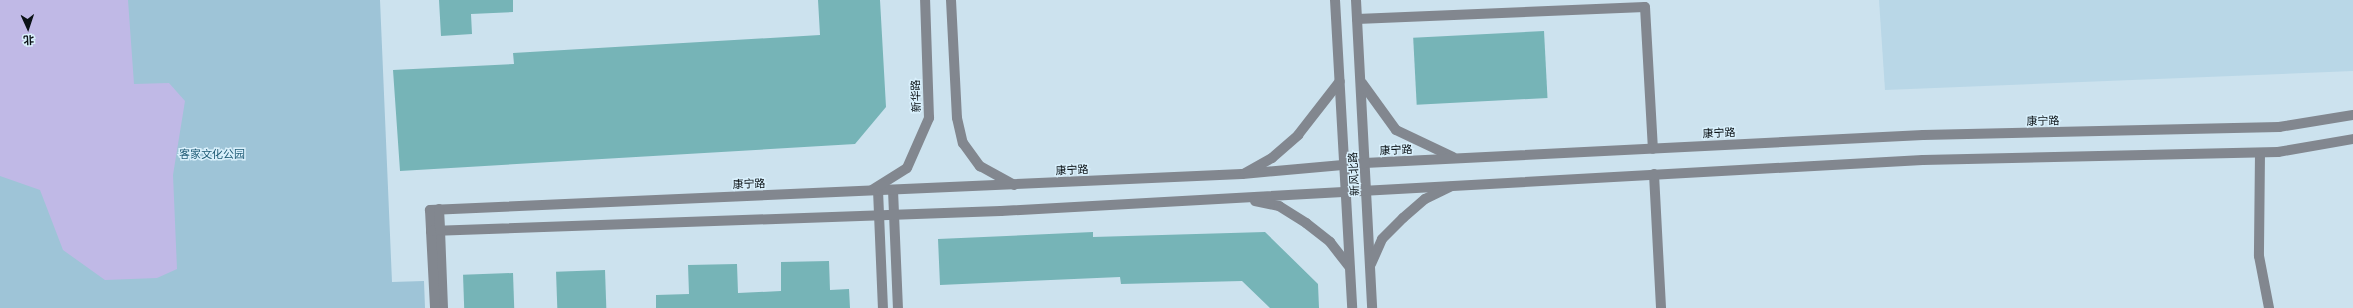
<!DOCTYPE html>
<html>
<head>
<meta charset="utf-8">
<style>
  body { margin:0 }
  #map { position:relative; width:2353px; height:308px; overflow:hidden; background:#cce2ee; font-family:"Asap Condensed","Noto Sans SC",sans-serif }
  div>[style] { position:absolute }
  .built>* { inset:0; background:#b9d7e7 }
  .green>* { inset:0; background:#9ec4d7 }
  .water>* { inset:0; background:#c0b9e6 }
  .building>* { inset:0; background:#76b4b7; transform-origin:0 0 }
  .minor>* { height:10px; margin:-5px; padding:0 5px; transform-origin:5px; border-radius:5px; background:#82878f }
  .tertiary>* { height:10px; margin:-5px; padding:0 5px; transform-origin:5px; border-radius:5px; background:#82878f }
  span { translate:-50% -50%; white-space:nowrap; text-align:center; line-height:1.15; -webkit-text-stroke:3px #d9f0fc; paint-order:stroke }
  .street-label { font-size:11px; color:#0b1216 }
  .park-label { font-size:11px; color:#215d77 }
  .north { position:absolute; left:8px; top:8px; width:40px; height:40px; -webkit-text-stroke:3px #d9f0fc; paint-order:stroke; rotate:177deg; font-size:11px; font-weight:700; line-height:16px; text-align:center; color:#0b1216 }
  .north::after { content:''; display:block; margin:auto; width:14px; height:18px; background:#0b1216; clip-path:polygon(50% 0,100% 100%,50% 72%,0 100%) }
</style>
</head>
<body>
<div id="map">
  <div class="built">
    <div style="clip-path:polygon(1879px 0,2353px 0,2353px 71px,1885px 90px)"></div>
  </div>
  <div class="green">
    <div style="clip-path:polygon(0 0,380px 0,392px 282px,424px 281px,425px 308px,0 308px)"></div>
  </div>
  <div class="water">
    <div style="clip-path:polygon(0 0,128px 0,134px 84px,169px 83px,185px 101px,173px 175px,177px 269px,157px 278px,105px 280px,63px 250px,40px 190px,0 176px)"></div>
  </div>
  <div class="building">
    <div style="clip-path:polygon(439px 0,513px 0,513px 12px,471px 14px,472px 34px,441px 36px)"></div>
    <div style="clip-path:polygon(818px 0,880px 0,886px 107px,855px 144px,400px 171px,393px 70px,514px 64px,513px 53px,820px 35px)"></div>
    <div style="left:1544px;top:31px;width:67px;height:131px;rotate:87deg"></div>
    <div style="clip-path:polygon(1093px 232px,1093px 237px,1265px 232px,1318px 284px,1319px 308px,1270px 308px,1242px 281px,1121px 284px,1120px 277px,940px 285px,938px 239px)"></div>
    <div style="clip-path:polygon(829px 261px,830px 290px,849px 289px,850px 308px,656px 308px,656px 295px,689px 294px,688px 265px,737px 264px,738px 293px,781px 291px,781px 262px)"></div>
    <div style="left:605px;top:270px;width:38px;height:49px;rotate:88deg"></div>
    <div style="left:513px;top:273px;width:35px;height:50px;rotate:88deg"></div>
  </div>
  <div class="minor">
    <div style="left:1357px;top:19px;width:288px;rotate:-2.4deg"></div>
    <div style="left:1645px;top:7px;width:142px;rotate:86.8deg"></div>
    <div style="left:2260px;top:153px;width:103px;rotate:90.6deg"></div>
    <div style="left:2259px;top:256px;width:53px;rotate:79.1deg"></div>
    <div style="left:1654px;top:174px;width:134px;rotate:87deg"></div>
    <div style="left:878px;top:190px;width:118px;rotate:87.6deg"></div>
    <div style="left:893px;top:190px;width:118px;rotate:87.6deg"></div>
    <div style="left:440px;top:230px;width:78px;rotate:87.8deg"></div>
    <div style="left:431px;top:231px;width:77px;rotate:87deg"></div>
  </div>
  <div class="tertiary">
    <div style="left:951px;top:0;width:118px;rotate:87.1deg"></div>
    <div style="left:957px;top:118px;width:26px;rotate:77deg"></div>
    <div style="left:963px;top:143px;width:29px;rotate:54deg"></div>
    <div style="left:980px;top:166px;width:39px;rotate:29deg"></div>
    <div style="left:1335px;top:0;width:308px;rotate:86.8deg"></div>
    <div style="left:1356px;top:0;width:308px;rotate:87deg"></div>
    <div style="left:1362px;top:83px;width:58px;rotate:54.1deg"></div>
    <div style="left:1396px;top:130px;width:63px;rotate:25.3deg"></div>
    <div style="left:2353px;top:115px;width:75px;rotate:170.8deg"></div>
    <div style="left:2279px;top:127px;width:356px;rotate:178.7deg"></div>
    <div style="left:1923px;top:135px;width:559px;rotate:177.13deg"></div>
    <div style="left:1365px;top:163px;width:123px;rotate:174.9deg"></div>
    <div style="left:1242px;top:174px;width:813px;rotate:177.46deg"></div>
    <div style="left:430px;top:210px;width:21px;rotate:87deg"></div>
    <div style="left:431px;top:231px;width:570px;rotate:-2.01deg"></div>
    <div style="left:1001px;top:211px;width:923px;rotate:-3.17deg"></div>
    <div style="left:1923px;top:160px;width:355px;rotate:-1.3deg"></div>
    <div style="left:2278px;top:152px;width:76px;rotate:-9.8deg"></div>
    <div style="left:1245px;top:173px;width:31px;rotate:-29deg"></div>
    <div style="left:1272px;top:158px;width:35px;rotate:-41deg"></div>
    <div style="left:1298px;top:135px;width:68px;rotate:-52.1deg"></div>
    <div style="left:872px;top:190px;width:41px;rotate:-32.2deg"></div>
    <div style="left:907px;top:168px;width:55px;rotate:-66.3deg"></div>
    <div style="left:929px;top:118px;width:118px;rotate:-91.9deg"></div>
    <div style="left:1255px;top:201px;width:25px;rotate:12deg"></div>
    <div style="left:1279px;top:206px;width:32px;rotate:32deg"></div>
    <div style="left:1306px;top:223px;width:31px;rotate:38deg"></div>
    <div style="left:1330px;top:242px;width:31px;rotate:52deg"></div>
    <div style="left:439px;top:209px;width:21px;rotate:87deg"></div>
    <div style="left:1371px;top:264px;width:27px;rotate:-66deg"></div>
    <div style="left:1382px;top:239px;width:30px;rotate:-45deg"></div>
    <div style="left:1403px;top:218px;width:29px;rotate:-41deg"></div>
    <div style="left:1425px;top:199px;width:28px;rotate:-26deg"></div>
  </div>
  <div class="street-label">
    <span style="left:916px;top:96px;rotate:-92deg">新华路</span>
    <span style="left:2043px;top:121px;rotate:-1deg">康宁路</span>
    <span style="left:1719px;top:133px;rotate:-3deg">康宁路</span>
    <span style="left:1396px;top:150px;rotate:-3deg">康宁路</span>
    <span style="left:1072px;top:170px;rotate:-3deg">康宁路</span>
    <span style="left:1354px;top:174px;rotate:-93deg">新风北路</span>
    <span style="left:749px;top:184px;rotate:-2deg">康宁路</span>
  </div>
  <div class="park-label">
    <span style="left:212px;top:154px">客家文化公园</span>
  </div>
  <div class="north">北</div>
</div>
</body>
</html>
